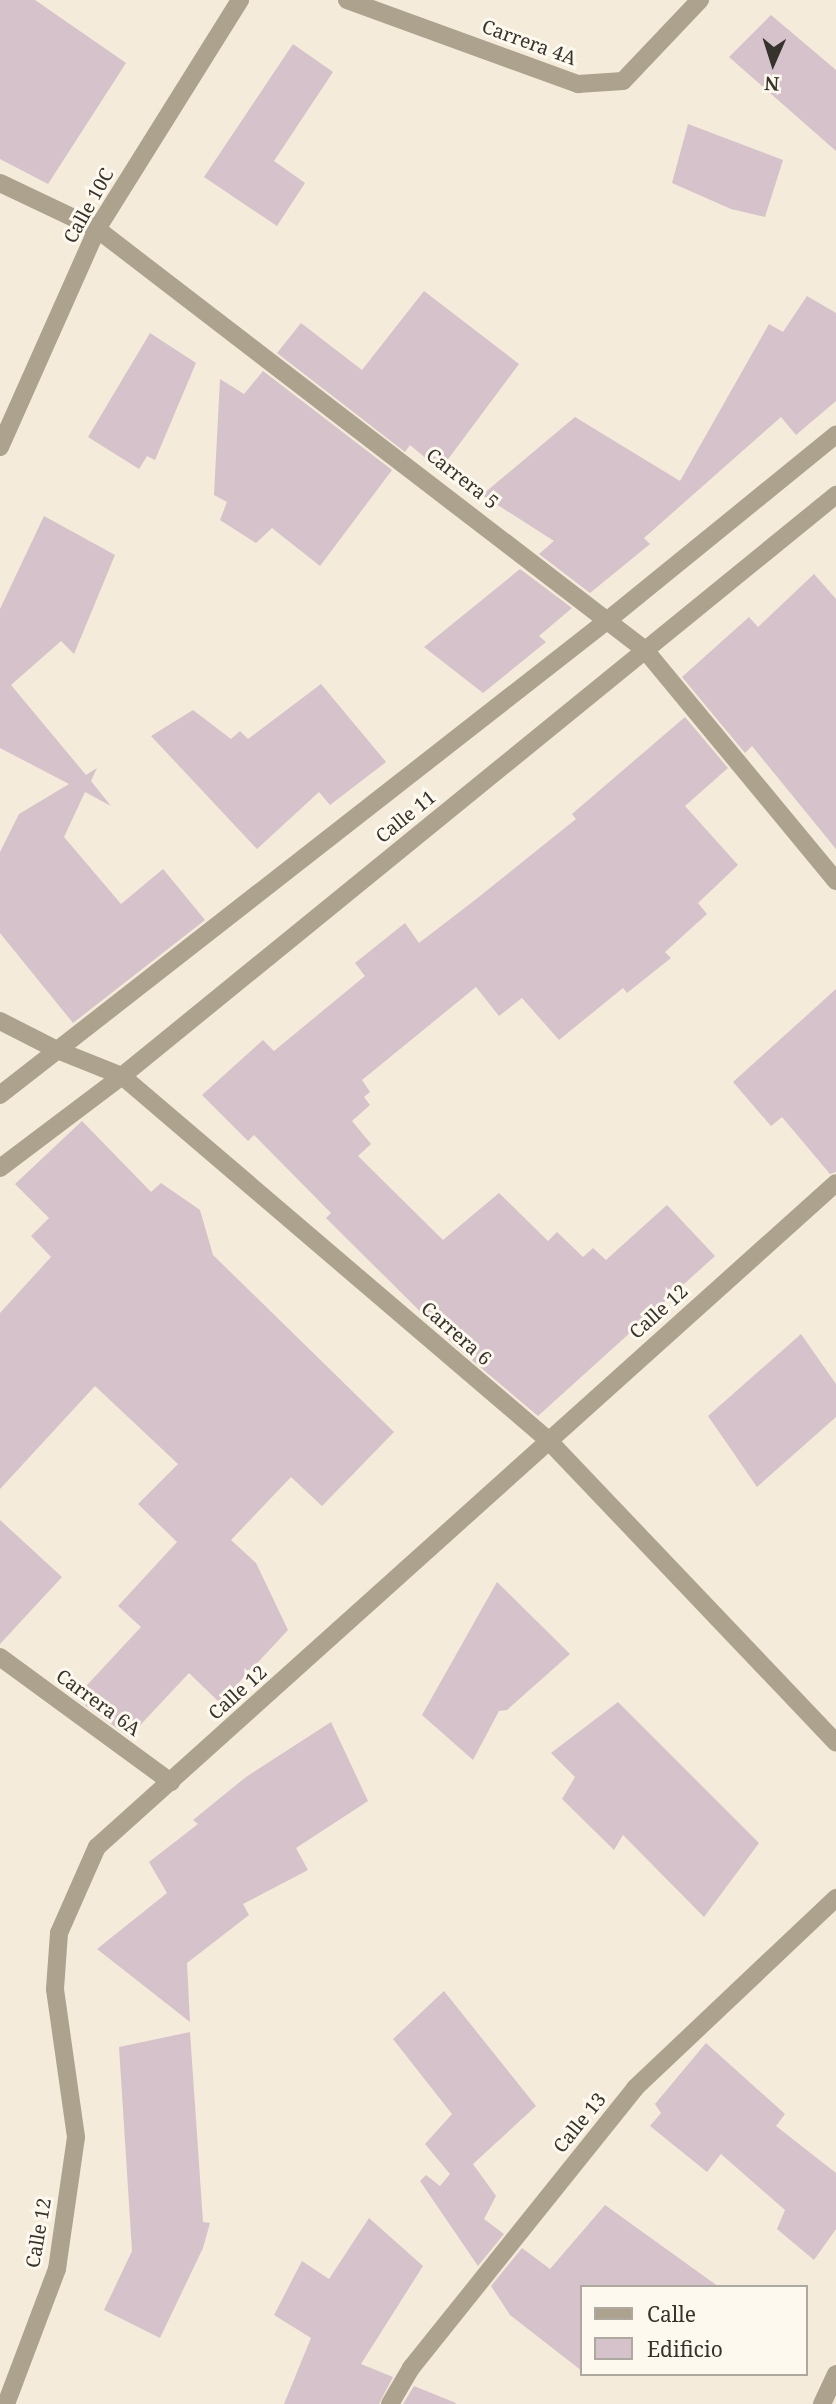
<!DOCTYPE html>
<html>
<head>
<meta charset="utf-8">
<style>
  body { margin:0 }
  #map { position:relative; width:836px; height:2404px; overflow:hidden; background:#f4ebda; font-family:"Noto Serif",serif }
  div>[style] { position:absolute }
  .building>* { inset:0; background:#d6c2ca }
  .minor>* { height:18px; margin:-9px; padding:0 9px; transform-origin:9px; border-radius:9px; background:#ada28d }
  .tertiary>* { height:18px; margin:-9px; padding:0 9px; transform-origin:9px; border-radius:9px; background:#ada28d }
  span { translate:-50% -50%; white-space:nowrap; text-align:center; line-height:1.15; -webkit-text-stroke:6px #fef9ee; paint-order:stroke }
  .street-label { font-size:19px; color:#36322c }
  .legend { position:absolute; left:580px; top:2285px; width:228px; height:91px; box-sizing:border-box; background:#fef9ee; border:2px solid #aea9a0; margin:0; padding:9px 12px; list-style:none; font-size:21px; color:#36322c }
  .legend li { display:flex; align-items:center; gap:14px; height:35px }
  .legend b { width:35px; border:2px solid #aea9a0 }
  .north { position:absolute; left:738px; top:28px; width:70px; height:70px; -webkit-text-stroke:5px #fef9ee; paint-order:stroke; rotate:183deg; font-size:19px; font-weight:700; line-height:28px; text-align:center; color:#36322c }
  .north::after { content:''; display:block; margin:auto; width:24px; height:32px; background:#36322c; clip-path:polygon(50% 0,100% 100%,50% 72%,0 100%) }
</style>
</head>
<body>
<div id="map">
  <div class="building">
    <div style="clip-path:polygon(0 0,35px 0,126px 63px,48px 184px,0 159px)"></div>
    <div style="clip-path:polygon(771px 15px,836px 70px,836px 151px,729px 57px)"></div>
    <div style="clip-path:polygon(293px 44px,333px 72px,274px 161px,305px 183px,277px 226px,204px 177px)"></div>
    <div style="clip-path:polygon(688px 124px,783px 160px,765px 217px,731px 209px,672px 183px)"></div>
    <div style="clip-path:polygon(424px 291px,519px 364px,440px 470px,410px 445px,405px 452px,277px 353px,301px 323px,362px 370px)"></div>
    <div style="clip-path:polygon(807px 296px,836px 313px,836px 401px,796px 435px,781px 417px,644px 538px,650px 544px,590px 593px,539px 554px,554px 541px,482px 495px,575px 417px,680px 481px,769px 324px,783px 332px)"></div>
    <div style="clip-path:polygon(150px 333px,196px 363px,155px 460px,147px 456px,139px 469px,88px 437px)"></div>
    <div style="clip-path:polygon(263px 371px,392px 470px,320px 566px,272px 528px,256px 543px,220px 520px,227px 502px,214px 495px,220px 379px,244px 394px)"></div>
    <div style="clip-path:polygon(44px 516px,115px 555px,74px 654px,61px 641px,11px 685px,86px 775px,97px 768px,91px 781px,111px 806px,85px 792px,64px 837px,121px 904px,163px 869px,205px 920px,73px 1023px,0 933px,0 852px,19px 814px,69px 784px,0 748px,0 609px)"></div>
    <div style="clip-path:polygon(520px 569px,572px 608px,539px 636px,546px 642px,483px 693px,424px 647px)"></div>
    <div style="clip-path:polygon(814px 574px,836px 599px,836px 849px,752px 746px,745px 753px,682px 677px,749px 617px,758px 627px)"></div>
    <div style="clip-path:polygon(321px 684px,386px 762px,330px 805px,319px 792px,257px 849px,151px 736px,193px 710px,231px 739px,240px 731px,248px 739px)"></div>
    <div style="clip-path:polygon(685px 717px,728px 768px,685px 806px,738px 865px,698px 903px,707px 914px,665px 952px,671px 958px,627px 993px,623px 988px,559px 1040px,522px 998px,499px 1016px,476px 987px,362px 1080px,370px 1092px,364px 1097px,370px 1105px,352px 1121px,371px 1144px,358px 1156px,443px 1240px,499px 1193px,548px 1241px,557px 1232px,583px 1257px,593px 1248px,606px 1260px,667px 1205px,715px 1256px,538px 1416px,454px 1345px,326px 1218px,331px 1213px,254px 1135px,248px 1141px,202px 1095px,263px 1040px,274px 1051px,365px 976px,355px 963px,405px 923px,419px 943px,475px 900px,576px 819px,572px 814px)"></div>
    <div style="clip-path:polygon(836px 989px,836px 1172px,830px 1174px,782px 1117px,771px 1126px,733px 1082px)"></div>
    <div style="clip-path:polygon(82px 1121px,151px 1192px,161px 1183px,200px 1210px,213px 1255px,394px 1432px,322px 1506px,291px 1477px,231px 1540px,256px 1563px,288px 1630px,220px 1703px,189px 1673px,129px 1737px,75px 1698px,141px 1627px,118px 1606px,177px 1542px,138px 1504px,178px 1464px,95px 1386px,0 1489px,0 1313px,51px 1257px,31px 1236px,49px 1218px,15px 1184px)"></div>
    <div style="clip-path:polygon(801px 1334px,836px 1384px,836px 1417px,757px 1487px,708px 1416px)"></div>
    <div style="clip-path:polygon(0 1520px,62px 1577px,0 1644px)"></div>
    <div style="clip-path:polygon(497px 1582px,570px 1654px,507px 1710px,499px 1711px,473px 1760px,422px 1715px)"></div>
    <div style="clip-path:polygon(618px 1702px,759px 1843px,704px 1917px,623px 1835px,614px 1850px,562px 1799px,575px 1777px,551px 1753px)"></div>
    <div style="clip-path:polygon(331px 1722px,368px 1801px,296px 1848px,308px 1870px,243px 1904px,249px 1915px,187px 1963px,190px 2022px,97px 1949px,167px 1893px,149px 1862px,198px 1824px,193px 1820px,246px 1777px)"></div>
    <div style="clip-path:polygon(444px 1991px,536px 2106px,473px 2164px,496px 2196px,484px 2219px,504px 2234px,478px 2266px,420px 2181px,426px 2175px,440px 2186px,450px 2174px,425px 2144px,452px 2114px,393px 2039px)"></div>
    <div style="clip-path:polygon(190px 2032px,203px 2222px,210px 2223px,203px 2248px,160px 2338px,104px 2310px,132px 2251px,119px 2047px)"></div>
    <div style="clip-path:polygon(706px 2043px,785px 2114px,776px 2126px,836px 2173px,836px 2229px,814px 2260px,777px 2229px,785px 2210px,721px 2154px,707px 2172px,650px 2126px,661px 2113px,655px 2104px)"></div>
    <div style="clip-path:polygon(605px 2205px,719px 2287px,582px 2287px,582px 2371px,510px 2315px,491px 2286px,522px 2248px,550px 2269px)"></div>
    <div style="clip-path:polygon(369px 2218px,423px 2266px,361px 2364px,393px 2377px,379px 2404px,284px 2404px,311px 2338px,274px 2315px,302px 2261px,329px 2279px)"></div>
    <div style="clip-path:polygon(414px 2386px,456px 2403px,455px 2404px,403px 2404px)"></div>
  </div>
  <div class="minor">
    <div style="left:347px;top:0;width:246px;rotate:20deg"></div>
    <div style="left:578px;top:84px;width:45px;rotate:-3.8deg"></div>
    <div style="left:623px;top:81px;width:112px;rotate:-46.5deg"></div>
    <div style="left:0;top:183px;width:107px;rotate:25.4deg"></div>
    <div style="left:97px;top:229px;width:691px;rotate:37.53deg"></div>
    <div style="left:645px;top:650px;width:300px;rotate:50.4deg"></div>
    <div style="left:0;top:447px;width:239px;rotate:-66deg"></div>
    <div style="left:97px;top:229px;width:270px;rotate:-58deg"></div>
    <div style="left:0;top:1021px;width:64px;rotate:27deg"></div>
    <div style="left:57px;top:1050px;width:70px;rotate:21.8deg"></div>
    <div style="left:122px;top:1076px;width:559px;rotate:40.5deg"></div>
    <div style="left:547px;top:1439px;width:419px;rotate:46.4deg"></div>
    <div style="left:0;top:1657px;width:212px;rotate:36.2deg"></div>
    <div style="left:6px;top:2404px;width:144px;rotate:-69.3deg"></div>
    <div style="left:57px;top:2269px;width:133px;rotate:-81.8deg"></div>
    <div style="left:76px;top:2137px;width:149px;rotate:-98.1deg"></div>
    <div style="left:55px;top:1989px;width:56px;rotate:-85.9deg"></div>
    <div style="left:59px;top:1933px;width:94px;rotate:-66.2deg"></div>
    <div style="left:97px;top:1847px;width:993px;rotate:-41.94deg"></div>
    <div style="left:390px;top:2404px;width:42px;rotate:-59.7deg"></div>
    <div style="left:411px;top:2368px;width:359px;rotate:-51.3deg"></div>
    <div style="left:635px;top:2088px;width:277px;rotate:-43.4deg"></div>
    <div style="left:822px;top:2404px;width:33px;rotate:-65deg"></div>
  </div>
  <div class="tertiary">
    <div style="left:0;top:1095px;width:772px;rotate:-38deg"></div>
    <div style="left:608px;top:620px;width:294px;rotate:-39.1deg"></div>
    <div style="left:0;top:1168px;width:153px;rotate:-37deg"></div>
    <div style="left:122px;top:1076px;width:921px;rotate:-39.14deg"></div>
  </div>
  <div class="street-label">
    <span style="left:529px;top:43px;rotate:20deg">Carrera 4A</span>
    <span style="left:89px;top:206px;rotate:-61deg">Calle 10C</span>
    <span style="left:462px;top:479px;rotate:38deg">Carrera 5</span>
    <span style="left:406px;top:817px;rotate:-39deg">Calle 11</span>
    <span style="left:659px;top:1312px;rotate:-42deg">Calle 12</span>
    <span style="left:456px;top:1334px;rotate:41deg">Carrera 6</span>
    <span style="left:238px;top:1693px;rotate:-42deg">Calle 12</span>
    <span style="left:98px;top:1703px;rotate:36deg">Carrera 6A</span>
    <span style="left:580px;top:2123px;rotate:-51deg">Calle 13</span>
    <span style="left:39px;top:2233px;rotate:-80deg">Calle 12</span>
  </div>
  <ul class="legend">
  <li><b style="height:9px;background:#ada28d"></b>Calle</li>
  <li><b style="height:19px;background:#d6c2ca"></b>Edificio</li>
  </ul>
  <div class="north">N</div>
</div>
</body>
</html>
